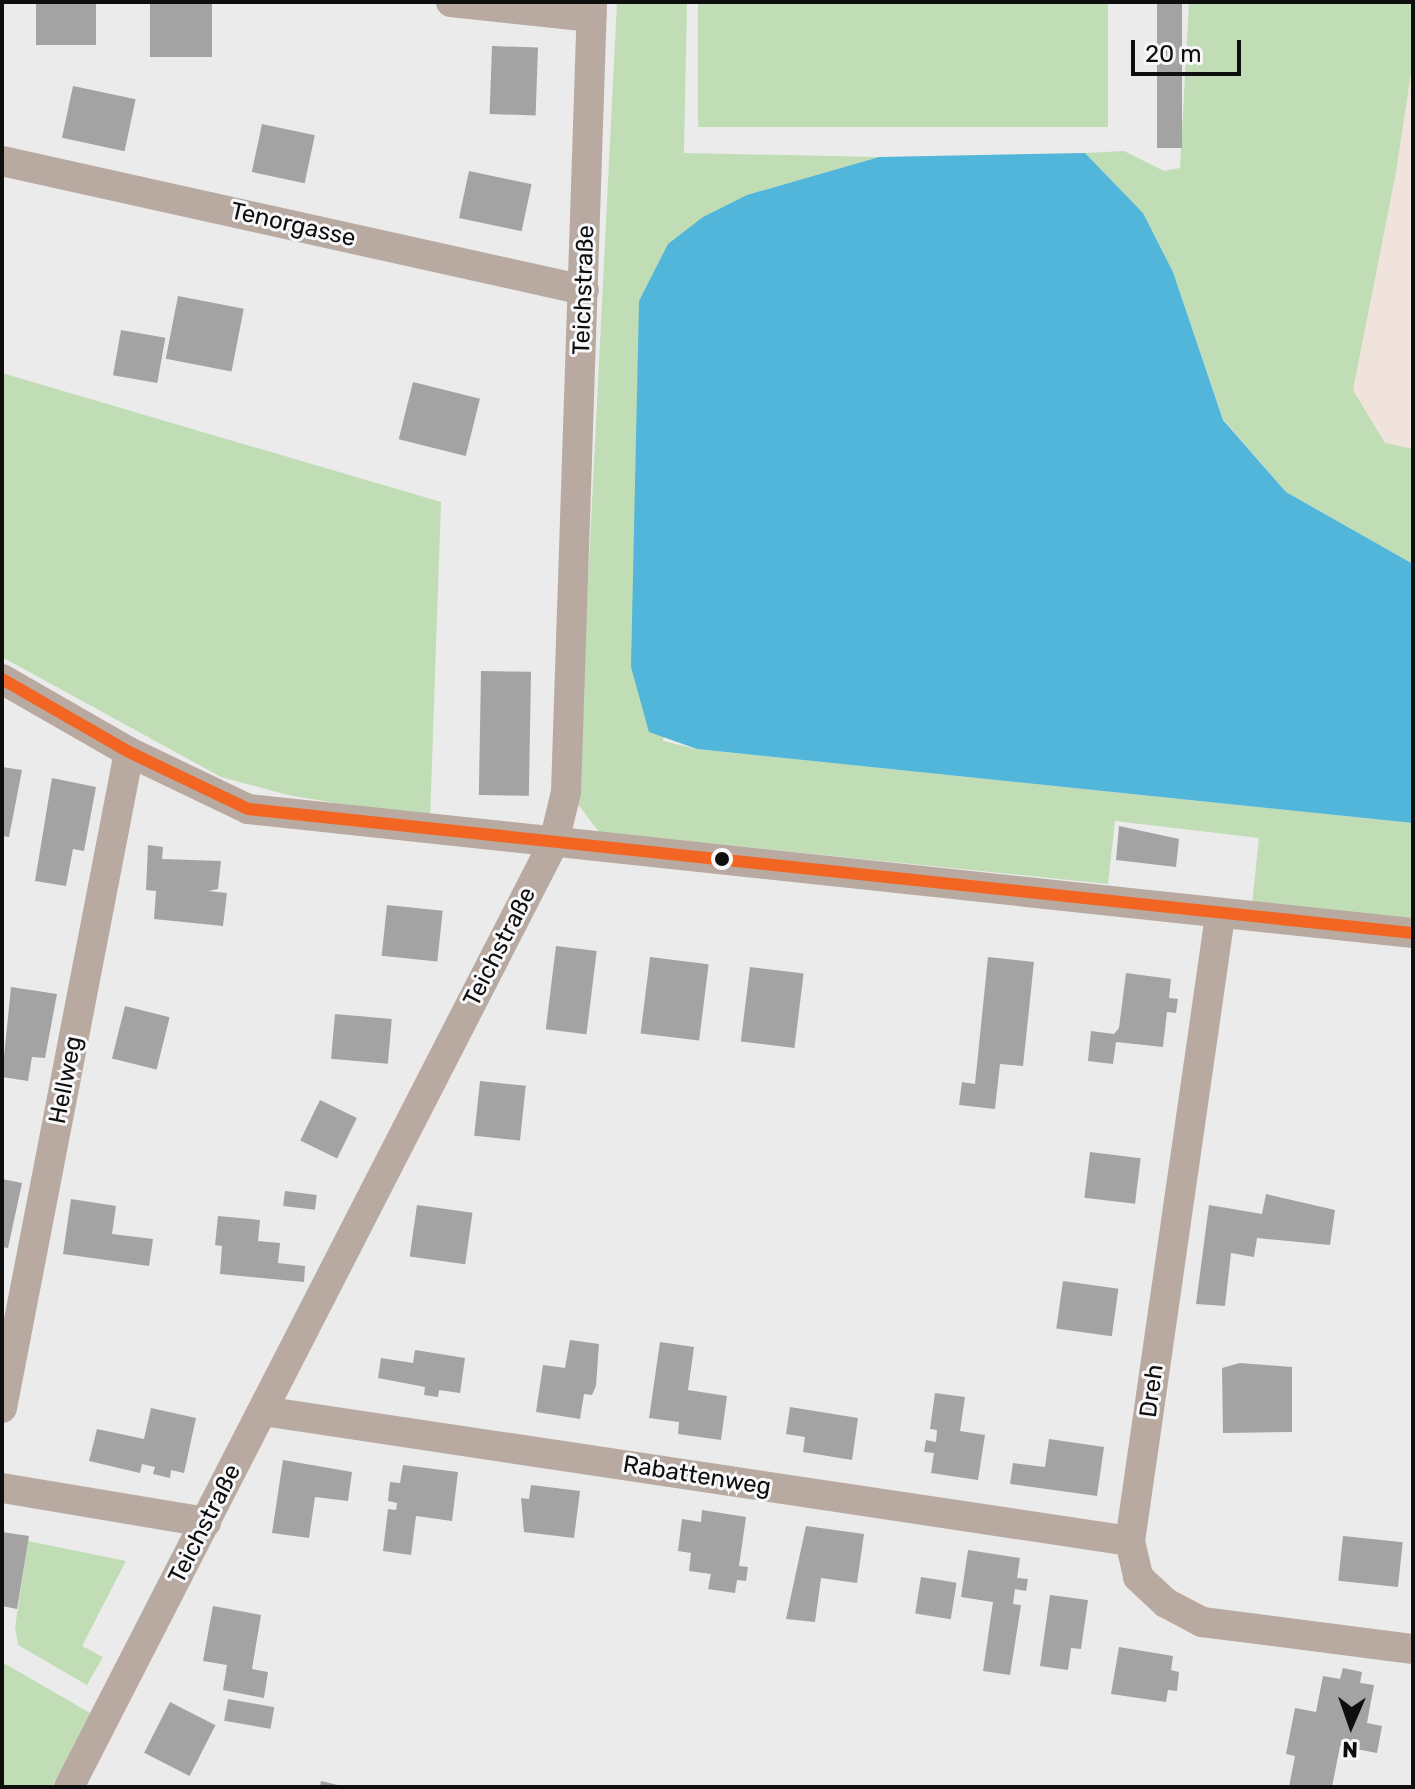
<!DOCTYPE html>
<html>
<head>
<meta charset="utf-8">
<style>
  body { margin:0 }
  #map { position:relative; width:1415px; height:1789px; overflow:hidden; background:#ebebeb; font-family:Rubik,sans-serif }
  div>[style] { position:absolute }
  .commercial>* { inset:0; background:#efe3dc }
  .green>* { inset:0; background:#c0ddb6; transform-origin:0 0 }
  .water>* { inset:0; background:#51b6d9 }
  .building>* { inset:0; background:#a3a3a4; transform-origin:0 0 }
  .street>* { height:30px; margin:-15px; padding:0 15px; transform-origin:15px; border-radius:15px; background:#b8aaa0 }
  .bus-1>* { height:12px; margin:-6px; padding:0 6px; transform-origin:6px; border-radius:6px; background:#f26522 }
  .dots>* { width:22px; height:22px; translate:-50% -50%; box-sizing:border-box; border:4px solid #f8f8fa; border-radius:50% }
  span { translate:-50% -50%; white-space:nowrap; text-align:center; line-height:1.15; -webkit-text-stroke:6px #f8f8fa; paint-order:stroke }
  .street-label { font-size:24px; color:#0e0e0f }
  .frame { position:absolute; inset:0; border:4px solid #0e0e0f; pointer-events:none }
  .north { position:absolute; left:1311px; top:1685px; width:80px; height:80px; -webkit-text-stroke:6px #f8f8fa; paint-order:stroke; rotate:182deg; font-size:22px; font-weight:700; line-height:32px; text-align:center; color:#0e0e0f }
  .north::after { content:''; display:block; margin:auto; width:28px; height:36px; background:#0e0e0f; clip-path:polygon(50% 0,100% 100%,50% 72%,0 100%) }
  .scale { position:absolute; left:1131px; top:40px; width:110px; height:36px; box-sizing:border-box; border:4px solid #0e0e0f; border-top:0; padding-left:10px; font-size:24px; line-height:28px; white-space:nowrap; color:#0e0e0f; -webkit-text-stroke:6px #f8f8fa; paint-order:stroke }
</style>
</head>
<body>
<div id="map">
  <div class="commercial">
    <div style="clip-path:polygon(1413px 59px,1413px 449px,1385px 443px,1353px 390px)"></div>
  </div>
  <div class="green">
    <div style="clip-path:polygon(617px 2px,687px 2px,684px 153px,879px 157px,747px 195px,663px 741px,697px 749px,1413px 823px,1413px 920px,1252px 905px,1259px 838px,1115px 821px,1108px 884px,599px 832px,577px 803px)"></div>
    <div style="left:698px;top:2px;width:410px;height:125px"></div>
    <div style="clip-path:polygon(1189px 2px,1413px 2px,1413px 59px,1396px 172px,1353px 390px,1385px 443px,1413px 449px,1413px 564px,1286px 492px,1223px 419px,1173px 272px,1143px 213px,1085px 153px,1124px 151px,1164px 171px,1180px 168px)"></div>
    <div style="clip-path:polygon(2px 373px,441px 502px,430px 819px,288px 795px,221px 777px,2px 657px)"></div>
    <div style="clip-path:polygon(28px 1541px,126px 1561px,82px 1646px,103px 1657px,87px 1685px,18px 1645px,15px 1627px)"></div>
    <div style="clip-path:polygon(2px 1662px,90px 1713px,52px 1787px,2px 1787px)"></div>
  </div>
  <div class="water">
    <div style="clip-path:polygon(1085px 153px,1143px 213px,1173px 272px,1223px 420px,1286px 492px,1413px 564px,1413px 823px,697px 749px,649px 732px,631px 667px,639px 301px,668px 244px,703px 217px,747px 195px,879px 157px)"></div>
  </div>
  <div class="building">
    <div style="left:36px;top:2px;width:60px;height:43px"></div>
    <div style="left:150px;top:2px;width:62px;height:55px"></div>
    <div style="left:1157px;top:2px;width:25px;height:146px"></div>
    <div style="left:492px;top:46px;width:46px;height:68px;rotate:2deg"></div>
    <div style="left:73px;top:86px;width:64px;height:53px;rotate:12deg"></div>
    <div style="left:262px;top:124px;width:54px;height:49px;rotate:12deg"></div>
    <div style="left:469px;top:171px;width:64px;height:48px;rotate:12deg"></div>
    <div style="left:178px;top:296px;width:67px;height:64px;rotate:11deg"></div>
    <div style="left:121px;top:330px;width:45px;height:46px;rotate:10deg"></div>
    <div style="left:413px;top:382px;width:69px;height:59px;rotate:14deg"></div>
    <div style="left:481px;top:671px;width:50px;height:124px;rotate:1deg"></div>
    <div style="clip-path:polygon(2px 767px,22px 770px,9px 837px,2px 836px)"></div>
    <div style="clip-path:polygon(52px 778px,96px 787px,84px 851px,73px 849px,66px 886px,35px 881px)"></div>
    <div style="clip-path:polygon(1119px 826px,1179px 839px,1176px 867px,1116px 860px)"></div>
    <div style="clip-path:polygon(148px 845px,163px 847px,162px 859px,221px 861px,218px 889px,208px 891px,227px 893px,223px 926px,154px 919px,156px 891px,146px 890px)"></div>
    <div style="left:387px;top:905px;width:56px;height:51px;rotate:6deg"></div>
    <div style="left:556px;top:946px;width:41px;height:84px;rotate:7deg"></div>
    <div style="left:650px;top:957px;width:59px;height:77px;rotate:7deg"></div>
    <div style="clip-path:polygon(988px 957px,1034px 962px,1023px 1066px,1000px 1064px,995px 1109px,959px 1105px,962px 1082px,975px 1084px)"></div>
    <div style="left:750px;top:967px;width:54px;height:75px;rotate:7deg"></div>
    <div style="clip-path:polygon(1126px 973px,1171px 979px,1169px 998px,1178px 999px,1176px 1013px,1167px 1012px,1163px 1047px,1116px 1042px,1113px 1064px,1088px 1061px,1091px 1031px,1114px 1034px,1119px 1028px)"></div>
    <div style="clip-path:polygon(11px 987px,57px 994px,45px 1058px,32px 1057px,28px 1081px,2px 1077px)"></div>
    <div style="left:125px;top:1006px;width:46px;height:54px;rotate:14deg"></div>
    <div style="left:335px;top:1014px;width:57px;height:45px;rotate:5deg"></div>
    <div style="left:480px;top:1081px;width:46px;height:55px;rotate:6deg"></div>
    <div style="left:320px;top:1100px;width:41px;height:45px;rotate:26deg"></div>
    <div style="left:1090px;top:1152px;width:51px;height:46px;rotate:7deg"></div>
    <div style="clip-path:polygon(2px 1179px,22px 1183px,8px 1248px,2px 1247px)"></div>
    <div style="left:285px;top:1191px;width:32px;height:15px;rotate:7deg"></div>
    <div style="clip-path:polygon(1266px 1194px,1335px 1210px,1330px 1245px,1257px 1238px,1254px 1257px,1231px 1253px,1225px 1306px,1196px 1304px,1209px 1205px,1262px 1214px)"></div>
    <div style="clip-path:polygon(71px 1199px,116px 1206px,112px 1234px,153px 1239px,149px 1266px,63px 1254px)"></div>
    <div style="left:417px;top:1205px;width:56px;height:52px;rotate:8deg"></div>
    <div style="clip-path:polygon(218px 1216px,260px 1220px,258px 1241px,280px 1243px,278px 1263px,305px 1266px,304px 1282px,220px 1274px,222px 1246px,215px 1245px)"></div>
    <div style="left:1063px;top:1281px;width:56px;height:48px;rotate:8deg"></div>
    <div style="clip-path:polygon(570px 1340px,599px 1344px,596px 1386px,592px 1395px,584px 1394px,580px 1419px,536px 1412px,543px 1365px,565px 1368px)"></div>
    <div style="clip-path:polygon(660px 1342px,694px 1347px,688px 1390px,727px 1396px,721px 1440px,678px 1434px,679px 1422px,649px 1418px)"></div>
    <div style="clip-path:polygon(415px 1350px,465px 1358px,460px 1393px,439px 1390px,438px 1397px,424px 1395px,425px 1387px,378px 1378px,381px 1358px,413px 1363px)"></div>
    <div style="clip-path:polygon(1240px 1363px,1292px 1367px,1292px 1432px,1223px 1433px,1222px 1368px)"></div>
    <div style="clip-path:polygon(935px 1393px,965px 1397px,960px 1431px,985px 1435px,978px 1480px,931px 1473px,934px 1453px,924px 1452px,926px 1440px,936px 1442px,937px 1430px,930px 1429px)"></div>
    <div style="clip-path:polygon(790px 1407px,858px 1418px,852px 1460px,803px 1452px,805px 1437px,786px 1434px)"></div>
    <div style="clip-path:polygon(151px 1408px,196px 1418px,184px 1473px,171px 1470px,170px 1478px,153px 1474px,155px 1467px,142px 1464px,140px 1473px,89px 1461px,97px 1429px,144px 1439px)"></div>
    <div style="clip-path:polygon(1049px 1439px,1104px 1447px,1097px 1496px,1010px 1484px,1013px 1463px,1045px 1467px)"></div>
    <div style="clip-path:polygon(283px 1460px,352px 1472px,348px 1501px,315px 1497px,309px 1538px,272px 1533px)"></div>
    <div style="clip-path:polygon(403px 1465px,458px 1472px,452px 1521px,416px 1516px,411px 1555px,383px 1551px,388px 1509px,396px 1510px,397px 1503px,388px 1501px,390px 1482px,400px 1483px)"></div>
    <div style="clip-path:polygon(531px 1485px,580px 1491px,574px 1538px,524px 1532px,521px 1498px,529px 1499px)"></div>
    <div style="clip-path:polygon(702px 1510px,746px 1517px,739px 1566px,748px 1567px,746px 1581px,737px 1580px,735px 1593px,708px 1589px,711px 1574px,689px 1571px,691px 1553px,678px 1551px,682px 1519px,701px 1522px)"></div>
    <div style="clip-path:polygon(806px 1526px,864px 1534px,857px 1583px,821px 1578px,815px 1622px,786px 1619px)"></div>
    <div style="clip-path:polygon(2px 1532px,29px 1536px,17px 1609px,2px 1606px)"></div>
    <div style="left:1343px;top:1536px;width:60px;height:45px;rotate:6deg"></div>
    <div style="clip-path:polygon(968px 1550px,1020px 1558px,1017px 1578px,1028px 1579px,1026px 1591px,1015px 1589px,1013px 1604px,1021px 1605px,1010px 1675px,983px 1671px,993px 1602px,961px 1597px)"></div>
    <div style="left:921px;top:1577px;width:36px;height:37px;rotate:9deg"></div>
    <div style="clip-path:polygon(1050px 1595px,1088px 1600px,1081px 1649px,1071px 1648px,1068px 1670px,1040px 1666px)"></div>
    <div style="clip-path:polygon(213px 1606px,261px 1615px,252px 1669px,268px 1672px,264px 1698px,223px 1690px,227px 1665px,203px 1661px)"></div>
    <div style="clip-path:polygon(1119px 1647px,1173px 1656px,1171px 1670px,1179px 1672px,1177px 1691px,1168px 1690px,1166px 1702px,1111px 1694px)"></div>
    <div style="clip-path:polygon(1343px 1668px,1362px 1672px,1360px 1683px,1374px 1685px,1367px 1723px,1382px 1726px,1377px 1753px,1340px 1746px,1332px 1787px,1289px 1787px,1295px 1756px,1286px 1754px,1295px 1708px,1316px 1712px,1323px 1676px,1340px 1679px)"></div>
    <div style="left:228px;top:1699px;width:47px;height:22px;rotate:10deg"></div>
    <div style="left:170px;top:1702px;width:51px;height:57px;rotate:27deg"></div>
    <div style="clip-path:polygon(321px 1781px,342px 1786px,342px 1787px,320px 1787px)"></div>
  </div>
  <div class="street">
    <div style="left:451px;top:2px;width:141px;rotate:6.1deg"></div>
    <div style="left:2px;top:161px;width:596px;rotate:12.5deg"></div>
    <div style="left:2px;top:679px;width:146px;rotate:29.9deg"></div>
    <div style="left:129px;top:752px;width:132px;rotate:25.6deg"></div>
    <div style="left:248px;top:809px;width:1172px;rotate:6.08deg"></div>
    <div style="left:1220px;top:916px;width:631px;rotate:98.19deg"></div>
    <div style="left:1130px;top:1541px;width:37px;rotate:77deg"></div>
    <div style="left:1138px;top:1577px;width:38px;rotate:43deg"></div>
    <div style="left:1166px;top:1603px;width:41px;rotate:27.8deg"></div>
    <div style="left:1202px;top:1622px;width:213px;rotate:7.3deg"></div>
    <div style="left:2px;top:1408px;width:668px;rotate:-79.04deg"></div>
    <div style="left:263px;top:1411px;width:877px;rotate:8.53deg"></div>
    <div style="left:2px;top:1488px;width:207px;rotate:9.5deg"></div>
    <div style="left:69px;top:1787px;width:1062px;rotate:-62.83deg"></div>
    <div style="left:554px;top:842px;width:51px;rotate:-76.5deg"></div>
    <div style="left:566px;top:792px;width:790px;rotate:-88.11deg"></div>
  </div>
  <div class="bus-1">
    <div style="left:2px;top:679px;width:146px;rotate:29.9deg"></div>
    <div style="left:129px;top:752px;width:132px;rotate:25.6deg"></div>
    <div style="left:248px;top:809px;width:1172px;rotate:6.08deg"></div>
  </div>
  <div class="dots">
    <div style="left:722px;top:859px;background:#0e0e0f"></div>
  </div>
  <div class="street-label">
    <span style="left:293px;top:225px;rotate:13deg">Tenorgasse</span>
    <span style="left:584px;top:290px;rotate:-88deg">Teichstraße</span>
    <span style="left:500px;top:947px;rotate:-63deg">Teichstraße</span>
    <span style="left:66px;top:1080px;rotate:-79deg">Hellweg</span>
    <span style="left:1152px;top:1391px;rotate:-82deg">Dreh</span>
    <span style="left:697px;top:1476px;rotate:9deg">Rabattenweg</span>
    <span style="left:205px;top:1524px;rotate:-63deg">Teichstraße</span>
  </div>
  <div class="frame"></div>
  <div class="north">N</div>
  <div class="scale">20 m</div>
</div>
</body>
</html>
